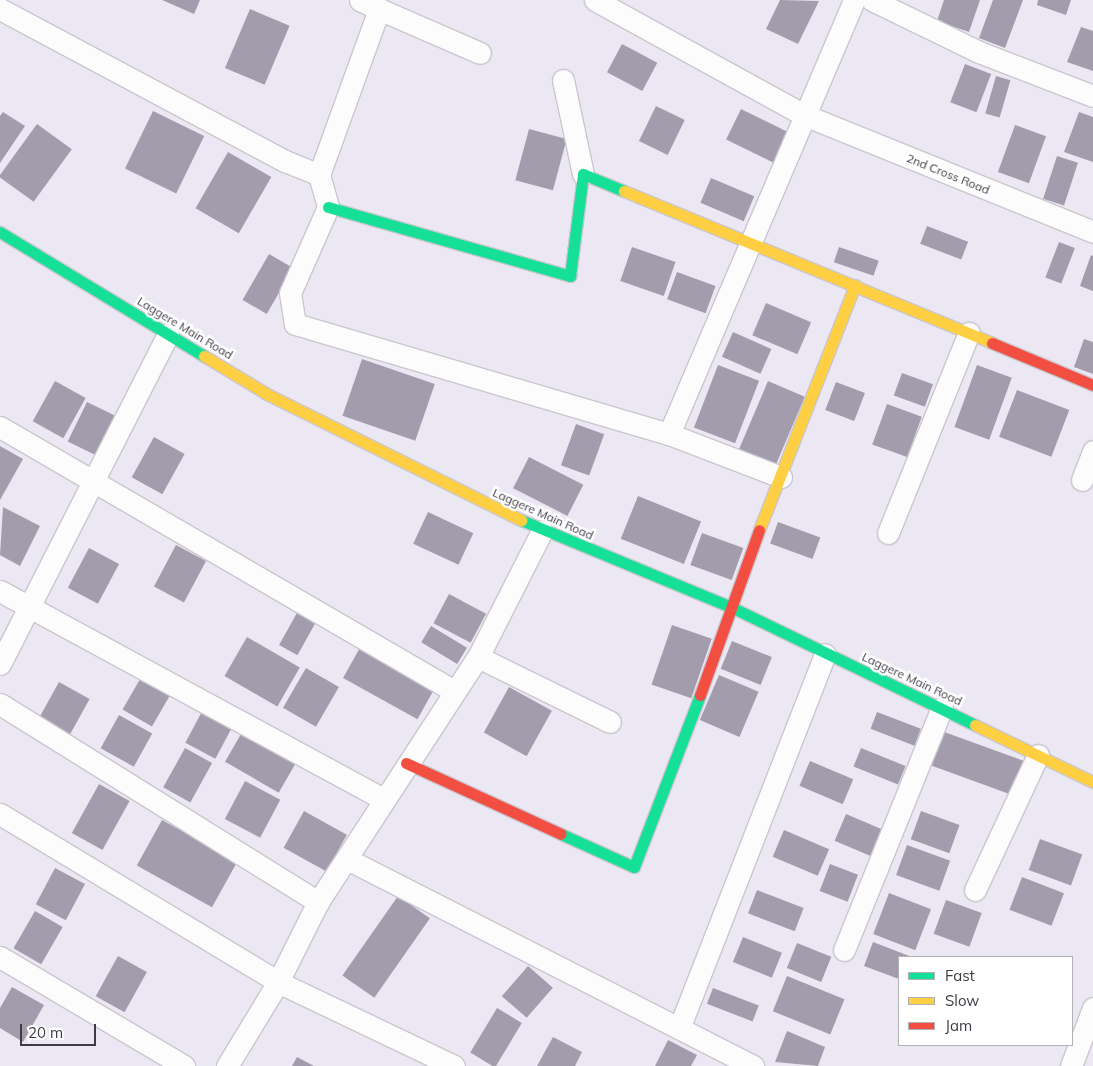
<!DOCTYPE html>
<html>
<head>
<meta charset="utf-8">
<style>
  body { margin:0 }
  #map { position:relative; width:1093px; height:1066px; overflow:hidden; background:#ece8f3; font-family:Mulish,sans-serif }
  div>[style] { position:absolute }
  .building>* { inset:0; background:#a39cad; transform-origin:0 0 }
  .roads { filter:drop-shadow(1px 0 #cac6cf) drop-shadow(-1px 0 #cac6cf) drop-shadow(0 1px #cac6cf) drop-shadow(0 -1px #cac6cf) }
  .street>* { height:21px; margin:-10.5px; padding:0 10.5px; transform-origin:10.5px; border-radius:10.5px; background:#fcfcfd }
  .fast>* { height:11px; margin:-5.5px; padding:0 5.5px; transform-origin:5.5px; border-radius:5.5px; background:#16e098 }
  .slow>* { height:11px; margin:-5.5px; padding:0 5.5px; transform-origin:5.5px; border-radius:5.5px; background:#ffcf43 }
  .jam>* { height:11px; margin:-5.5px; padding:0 5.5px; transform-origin:5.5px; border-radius:5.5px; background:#f24e42 }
  span { translate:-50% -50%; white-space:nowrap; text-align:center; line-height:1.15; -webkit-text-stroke:5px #fff; paint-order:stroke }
  .street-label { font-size:12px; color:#3e3b43 }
  .legend { position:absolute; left:898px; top:956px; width:175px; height:90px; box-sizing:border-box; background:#fff; border:1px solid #b2b1b4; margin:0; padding:6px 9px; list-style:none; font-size:15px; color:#3e3b43 }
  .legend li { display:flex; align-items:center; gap:10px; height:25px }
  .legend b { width:25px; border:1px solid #b2b1b4 }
  .scale { position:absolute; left:20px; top:1024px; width:76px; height:22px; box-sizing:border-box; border:2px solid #3e3b43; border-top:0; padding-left:6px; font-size:15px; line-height:18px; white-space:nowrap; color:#3e3b43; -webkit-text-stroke:4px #fff; paint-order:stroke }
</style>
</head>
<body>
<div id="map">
  <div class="building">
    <div style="clip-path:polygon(162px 0,200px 0,194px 14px)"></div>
    <div style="clip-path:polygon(780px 0,819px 1px,798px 44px,766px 29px)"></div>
    <div style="clip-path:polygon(944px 0,980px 0,969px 32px,937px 21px)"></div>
    <div style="clip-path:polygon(993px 0,1023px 0,1005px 48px,979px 38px)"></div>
    <div style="clip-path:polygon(1038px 0,1071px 0,1066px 15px,1037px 5px)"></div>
    <div style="left:250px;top:9px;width:43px;height:64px;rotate:23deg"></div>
    <div style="clip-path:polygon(1081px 27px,1093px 31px,1093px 71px,1067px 62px)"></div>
    <div style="left:622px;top:44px;width:40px;height:32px;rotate:28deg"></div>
    <div style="left:965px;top:64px;width:28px;height:41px;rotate:21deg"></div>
    <div style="left:996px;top:76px;width:15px;height:39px;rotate:16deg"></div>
    <div style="left:656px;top:106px;width:32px;height:39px;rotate:26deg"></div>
    <div style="left:741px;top:109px;width:58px;height:34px;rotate:26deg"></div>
    <div style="left:153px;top:111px;width:57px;height:64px;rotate:26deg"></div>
    <div style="clip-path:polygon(3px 112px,25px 126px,0 163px,0 116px)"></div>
    <div style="clip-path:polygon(1079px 112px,1093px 117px,1093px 162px,1064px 152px)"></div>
    <div style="left:37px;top:124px;width:43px;height:65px;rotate:36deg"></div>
    <div style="left:1015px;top:125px;width:33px;height:50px;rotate:20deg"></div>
    <div style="left:529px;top:129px;width:39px;height:53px;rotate:15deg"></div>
    <div style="left:228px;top:152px;width:50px;height:65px;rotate:30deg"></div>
    <div style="left:1057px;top:156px;width:22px;height:45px;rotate:18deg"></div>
    <div style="left:711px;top:178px;width:47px;height:27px;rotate:23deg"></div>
    <div style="left:927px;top:226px;width:44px;height:19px;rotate:21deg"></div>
    <div style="left:1059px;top:242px;width:17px;height:38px;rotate:21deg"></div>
    <div style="left:632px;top:247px;width:46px;height:36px;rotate:19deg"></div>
    <div style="left:839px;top:247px;width:42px;height:16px;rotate:19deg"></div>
    <div style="left:269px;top:254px;width:28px;height:53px;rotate:30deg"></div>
    <div style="clip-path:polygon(1091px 255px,1093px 256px,1093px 291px,1080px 286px)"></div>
    <div style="left:677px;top:272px;width:41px;height:29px;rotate:20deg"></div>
    <div style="left:766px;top:303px;width:49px;height:35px;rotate:23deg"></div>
    <div style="left:733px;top:332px;width:42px;height:27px;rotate:24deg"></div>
    <div style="clip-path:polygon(1084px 339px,1093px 342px,1093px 374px,1074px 367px)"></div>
    <div style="left:362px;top:359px;width:77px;height:60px;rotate:19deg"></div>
    <div style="left:718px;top:365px;width:44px;height:67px;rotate:21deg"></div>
    <div style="left:977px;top:365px;width:37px;height:66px;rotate:20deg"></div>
    <div style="left:902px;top:373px;width:33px;height:24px;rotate:20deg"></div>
    <div style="left:55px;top:381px;width:35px;height:46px;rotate:29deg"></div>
    <div style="left:768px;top:381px;width:40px;height:74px;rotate:23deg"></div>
    <div style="left:836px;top:382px;width:31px;height:30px;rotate:21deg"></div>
    <div style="left:1017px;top:390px;width:56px;height:50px;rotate:21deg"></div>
    <div style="left:87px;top:402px;width:32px;height:44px;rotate:26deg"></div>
    <div style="left:887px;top:404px;width:37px;height:43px;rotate:20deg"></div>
    <div style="left:576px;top:424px;width:30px;height:44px;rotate:20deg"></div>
    <div style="left:154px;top:437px;width:35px;height:46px;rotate:29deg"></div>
    <div style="clip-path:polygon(0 446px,23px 459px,0 500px)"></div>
    <div style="left:529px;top:457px;width:61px;height:35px;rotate:27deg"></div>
    <div style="left:638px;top:496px;width:68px;height:46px;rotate:22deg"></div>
    <div style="clip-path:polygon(3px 507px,40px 526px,20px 566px,0 555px)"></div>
    <div style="left:428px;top:512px;width:50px;height:35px;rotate:25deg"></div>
    <div style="left:778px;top:522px;width:45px;height:23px;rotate:20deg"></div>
    <div style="left:702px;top:533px;width:44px;height:34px;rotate:20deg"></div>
    <div style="left:176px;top:545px;width:34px;height:47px;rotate:28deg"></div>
    <div style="left:89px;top:548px;width:34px;height:45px;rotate:28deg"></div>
    <div style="left:449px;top:594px;width:42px;height:33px;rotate:28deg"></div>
    <div style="left:298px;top:611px;width:21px;height:39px;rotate:29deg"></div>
    <div style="left:672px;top:625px;width:42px;height:63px;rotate:19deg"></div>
    <div style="left:431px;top:626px;width:42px;height:19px;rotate:31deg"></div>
    <div style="left:247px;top:637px;width:61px;height:45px;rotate:30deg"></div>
    <div style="left:732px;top:641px;width:43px;height:30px;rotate:22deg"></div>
    <div style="left:362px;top:644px;width:85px;height:39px;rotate:29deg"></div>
    <div style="left:306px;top:668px;width:38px;height:46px;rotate:30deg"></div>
    <div style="left:143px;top:674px;width:34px;height:41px;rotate:30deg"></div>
    <div style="left:719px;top:675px;width:43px;height:49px;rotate:23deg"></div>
    <div style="left:59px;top:682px;width:35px;height:40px;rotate:29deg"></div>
    <div style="left:509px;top:687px;width:49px;height:52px;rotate:29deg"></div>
    <div style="left:206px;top:704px;width:34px;height:44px;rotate:28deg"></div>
    <div style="left:877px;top:712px;width:47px;height:18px;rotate:21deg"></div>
    <div style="left:119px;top:715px;width:38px;height:38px;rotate:29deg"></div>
    <div style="left:245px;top:727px;width:62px;height:40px;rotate:30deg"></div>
    <div style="left:936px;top:729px;width:97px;height:36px;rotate:20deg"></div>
    <div style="left:185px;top:748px;width:31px;height:45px;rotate:29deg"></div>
    <div style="left:861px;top:748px;width:48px;height:20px;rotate:22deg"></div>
    <div style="left:810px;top:761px;width:47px;height:27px;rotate:23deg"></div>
    <div style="left:245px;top:781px;width:40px;height:43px;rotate:28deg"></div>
    <div style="left:99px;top:784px;width:35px;height:56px;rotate:29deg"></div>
    <div style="left:304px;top:811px;width:49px;height:42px;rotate:29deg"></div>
    <div style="left:921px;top:811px;width:41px;height:30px;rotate:20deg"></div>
    <div style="left:846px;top:814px;width:44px;height:29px;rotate:23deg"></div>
    <div style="left:162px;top:820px;width:86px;height:52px;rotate:29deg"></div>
    <div style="left:784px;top:830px;width:49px;height:29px;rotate:23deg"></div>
    <div style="left:1040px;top:839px;width:45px;height:33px;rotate:20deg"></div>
    <div style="left:907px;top:845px;width:46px;height:32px;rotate:20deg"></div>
    <div style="left:830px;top:864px;width:30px;height:29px;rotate:21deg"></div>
    <div style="left:55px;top:868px;width:34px;height:41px;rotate:28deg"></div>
    <div style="left:1022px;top:877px;width:45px;height:35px;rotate:21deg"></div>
    <div style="left:757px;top:890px;width:50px;height:25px;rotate:21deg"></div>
    <div style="left:889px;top:893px;width:45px;height:44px;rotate:21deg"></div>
    <div style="left:398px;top:896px;width:39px;height:97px;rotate:35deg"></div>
    <div style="left:946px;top:900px;width:38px;height:36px;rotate:20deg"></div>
    <div style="left:35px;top:911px;width:32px;height:43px;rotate:30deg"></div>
    <div style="left:743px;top:937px;width:42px;height:27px;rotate:22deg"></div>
    <div style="clip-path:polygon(873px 942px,912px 957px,899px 957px,899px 979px,864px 966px)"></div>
    <div style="left:797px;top:943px;width:37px;height:27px;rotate:22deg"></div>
    <div style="left:118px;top:956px;width:33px;height:46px;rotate:29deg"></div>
    <div style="left:528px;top:966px;width:33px;height:40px;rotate:41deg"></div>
    <div style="left:787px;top:976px;width:62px;height:38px;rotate:22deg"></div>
    <div style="clip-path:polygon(12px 987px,44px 1005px,23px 1042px,0 1028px,0 1008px)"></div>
    <div style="left:713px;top:988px;width:49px;height:17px;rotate:21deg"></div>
    <div style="left:497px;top:1008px;width:29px;height:52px;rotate:31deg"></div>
    <div style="clip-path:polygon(787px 1031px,825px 1047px,818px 1066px,775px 1062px)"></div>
    <div style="clip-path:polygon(553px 1037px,582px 1052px,575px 1066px,537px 1066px)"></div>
    <div style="clip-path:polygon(668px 1040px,697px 1055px,691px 1066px,655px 1066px)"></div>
    <div style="clip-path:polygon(297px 1057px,314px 1066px,292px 1066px)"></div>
  </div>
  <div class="roads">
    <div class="street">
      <div style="left:595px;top:0;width:239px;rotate:28.8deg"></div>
      <div style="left:804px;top:115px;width:312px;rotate:22deg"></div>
      <div style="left:872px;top:0;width:119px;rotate:25.9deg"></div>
      <div style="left:979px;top:52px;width:122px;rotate:21.1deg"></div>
      <div style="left:0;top:9px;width:323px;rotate:28.1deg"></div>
      <div style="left:285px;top:161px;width:37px;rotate:22deg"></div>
      <div style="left:319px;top:175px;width:177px;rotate:-70.1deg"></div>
      <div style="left:379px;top:9px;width:21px;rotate:-155deg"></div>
      <div style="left:379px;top:9px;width:110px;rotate:23.5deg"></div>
      <div style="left:563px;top:80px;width:96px;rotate:78deg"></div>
      <div style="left:319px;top:175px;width:33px;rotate:74deg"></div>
      <div style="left:328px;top:207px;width:94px;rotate:113.8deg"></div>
      <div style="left:290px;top:293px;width:31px;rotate:81deg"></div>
      <div style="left:295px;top:324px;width:390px;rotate:16.4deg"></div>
      <div style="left:669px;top:434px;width:120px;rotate:21deg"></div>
      <div style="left:0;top:427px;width:525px;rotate:30.18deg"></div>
      <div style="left:669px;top:434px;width:472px;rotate:-66.9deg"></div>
      <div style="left:1082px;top:480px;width:31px;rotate:-69deg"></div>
      <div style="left:888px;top:533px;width:216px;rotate:-68deg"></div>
      <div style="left:0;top:591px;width:434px;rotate:28.5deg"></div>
      <div style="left:478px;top:657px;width:147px;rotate:26.2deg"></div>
      <div style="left:0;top:664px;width:370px;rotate:-63deg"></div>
      <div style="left:0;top:704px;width:375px;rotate:31.9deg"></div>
      <div style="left:0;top:814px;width:325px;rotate:31.1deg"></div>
      <div style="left:278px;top:982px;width:195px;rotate:25.5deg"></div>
      <div style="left:347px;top:859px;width:456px;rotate:27deg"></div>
      <div style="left:975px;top:890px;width:149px;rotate:-65deg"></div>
      <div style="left:844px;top:950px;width:261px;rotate:-68deg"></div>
      <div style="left:0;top:957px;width:214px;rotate:30.6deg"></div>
      <div style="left:680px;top:1026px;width:399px;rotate:-68.7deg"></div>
      <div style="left:227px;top:1066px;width:98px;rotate:-58.7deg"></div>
      <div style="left:278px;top:982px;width:89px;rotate:-63.4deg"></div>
      <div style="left:318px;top:902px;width:293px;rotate:-56.9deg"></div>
      <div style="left:478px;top:657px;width:141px;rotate:-63.1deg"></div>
      <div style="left:1071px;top:1066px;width:62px;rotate:-69.2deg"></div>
    </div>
    <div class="fast">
      <div style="left:328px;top:207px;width:252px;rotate:15.9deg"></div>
      <div style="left:570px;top:276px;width:103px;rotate:-82.7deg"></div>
      <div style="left:583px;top:174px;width:44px;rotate:22.5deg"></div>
      <div style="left:0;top:232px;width:239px;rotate:31.3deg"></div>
      <div style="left:521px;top:520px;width:225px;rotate:22.5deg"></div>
      <div style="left:729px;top:606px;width:273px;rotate:25.8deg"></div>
      <div style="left:561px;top:834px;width:80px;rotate:24.3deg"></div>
      <div style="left:634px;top:867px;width:184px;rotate:-69deg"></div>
    </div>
    <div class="slow">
      <div style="left:624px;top:191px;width:398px;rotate:22.4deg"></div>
      <div style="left:204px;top:356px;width:74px;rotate:31.1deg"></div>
      <div style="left:267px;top:394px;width:284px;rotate:26.4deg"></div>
      <div style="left:759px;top:530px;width:263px;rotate:-68.6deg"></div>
      <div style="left:975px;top:725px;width:131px;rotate:25.8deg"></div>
    </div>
    <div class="jam">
      <div style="left:992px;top:343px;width:109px;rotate:22.6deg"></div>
      <div style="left:700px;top:695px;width:175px;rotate:-70.3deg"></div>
      <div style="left:406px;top:763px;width:170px;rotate:24.6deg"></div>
    </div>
  </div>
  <div class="street-label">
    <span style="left:948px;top:174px;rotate:22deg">2nd Cross Road</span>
    <span style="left:185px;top:328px;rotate:31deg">Laggere Main Road</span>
    <span style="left:543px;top:514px;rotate:24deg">Laggere Main Road</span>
    <span style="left:912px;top:679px;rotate:25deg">Laggere Main Road</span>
  </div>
  <ul class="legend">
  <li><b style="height:6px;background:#16e098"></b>Fast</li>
  <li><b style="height:6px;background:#ffcf43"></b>Slow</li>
  <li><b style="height:6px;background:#f24e42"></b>Jam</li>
  </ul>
  <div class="scale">20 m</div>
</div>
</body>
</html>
